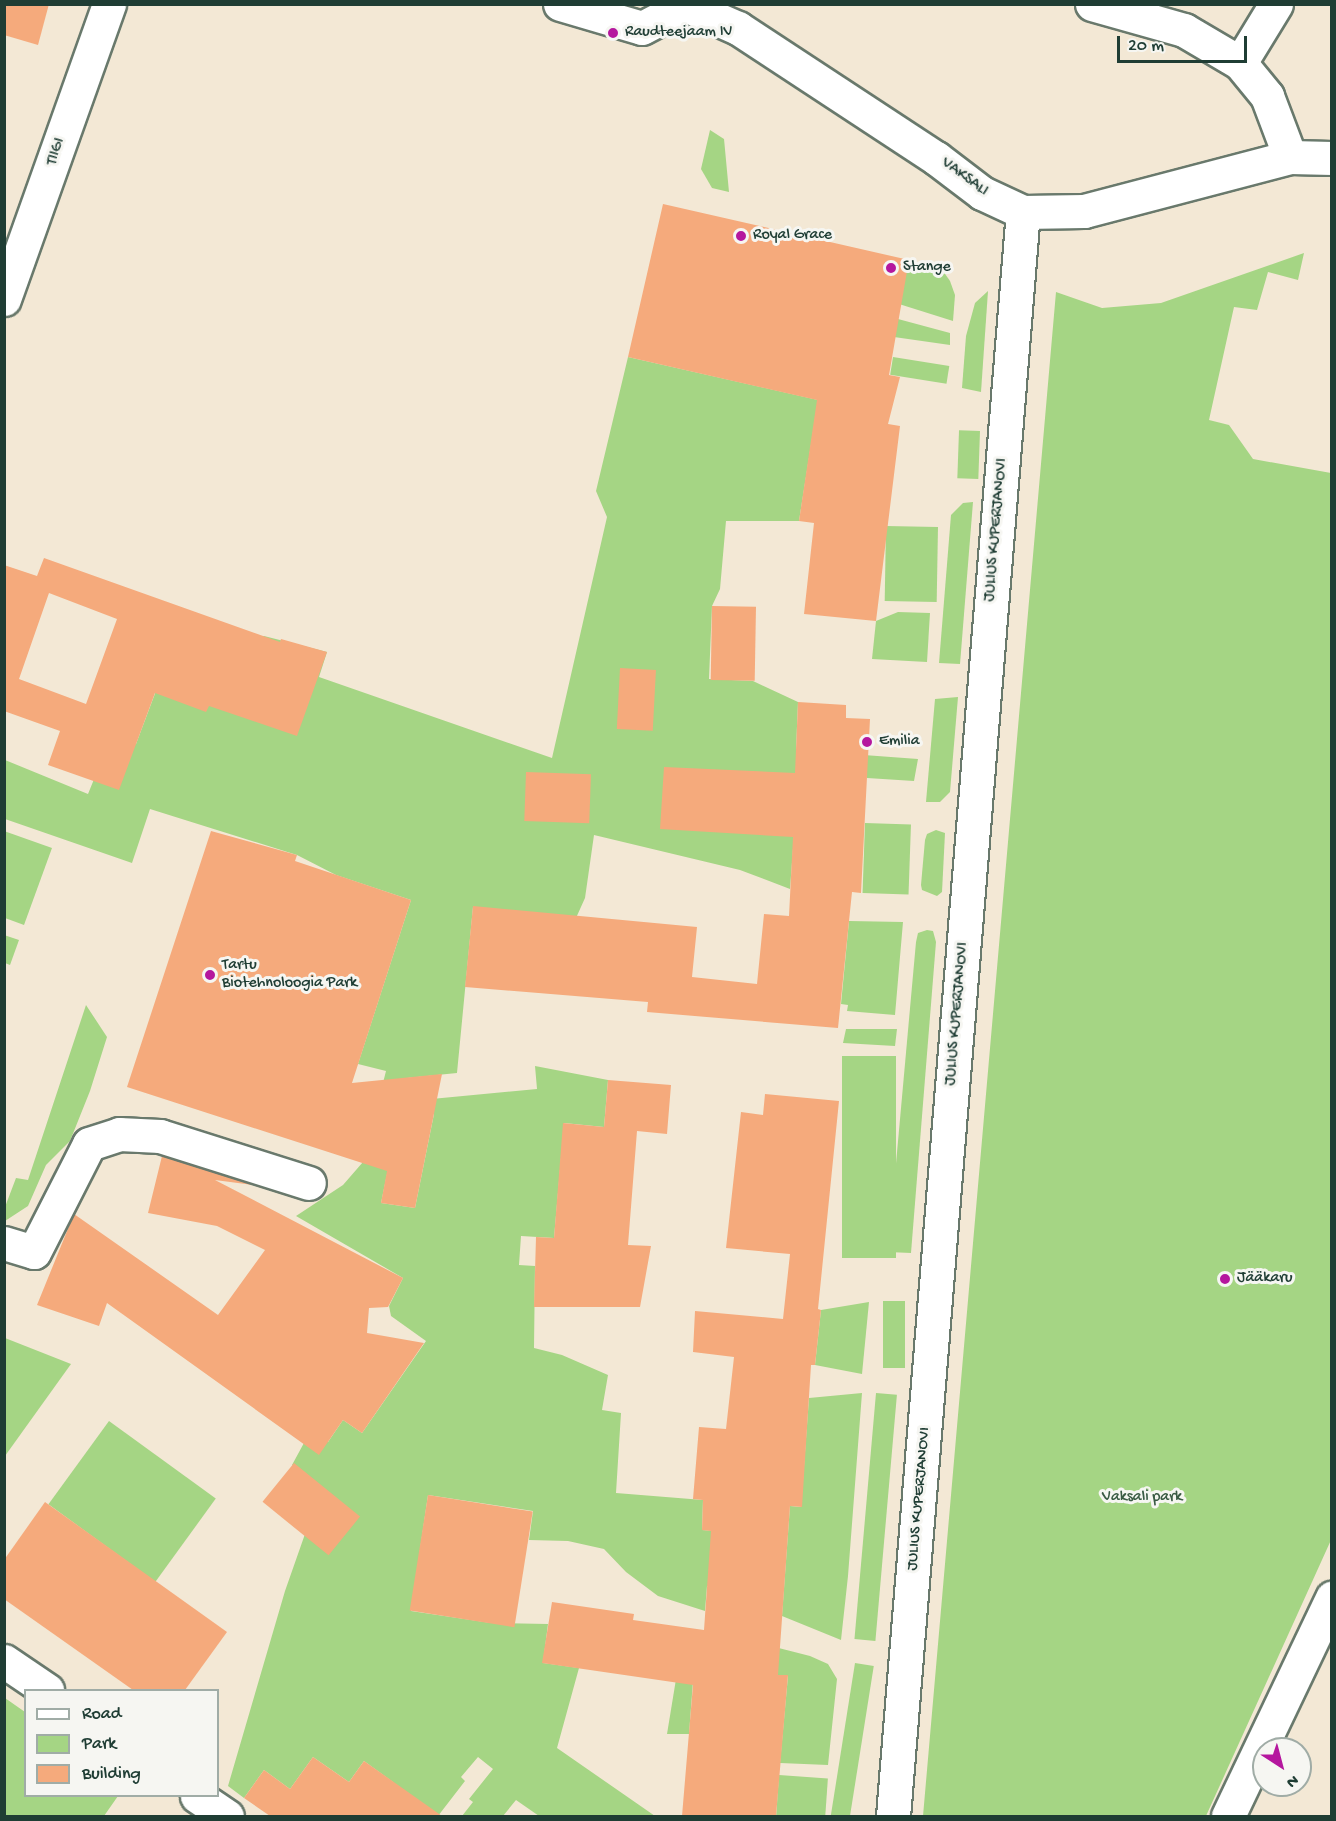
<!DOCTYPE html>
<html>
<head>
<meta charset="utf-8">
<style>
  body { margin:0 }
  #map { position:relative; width:1336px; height:1821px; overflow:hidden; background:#f3e8d5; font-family:"Gochi Hand",sans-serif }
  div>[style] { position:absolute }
  .green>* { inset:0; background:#a5d584; transform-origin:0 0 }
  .building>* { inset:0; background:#f5aa7c; transform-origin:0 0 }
  .roads { filter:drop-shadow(2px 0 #69796c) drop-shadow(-2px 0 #69796c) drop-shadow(0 2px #69796c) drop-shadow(0 -2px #69796c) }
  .minor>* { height:33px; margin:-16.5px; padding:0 16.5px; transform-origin:16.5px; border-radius:16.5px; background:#fff }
  .dots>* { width:16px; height:16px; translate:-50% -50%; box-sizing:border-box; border:3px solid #f6f6f2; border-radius:50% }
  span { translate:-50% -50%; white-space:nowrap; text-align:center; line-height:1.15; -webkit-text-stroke:6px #f6f6f2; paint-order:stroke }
  .poi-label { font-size:16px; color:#1f3d34 }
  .left { translate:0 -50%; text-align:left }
  .street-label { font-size:16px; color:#1f3d34 }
  .park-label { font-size:16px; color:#3a5b44 }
  .frame { position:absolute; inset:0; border:6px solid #1f3d34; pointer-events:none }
  .legend { position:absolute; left:24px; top:1689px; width:195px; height:108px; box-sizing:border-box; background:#f6f6f2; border:2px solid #a0aca6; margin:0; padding:8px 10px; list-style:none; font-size:18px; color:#1f3d34 }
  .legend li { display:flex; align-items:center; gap:12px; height:30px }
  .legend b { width:30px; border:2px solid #a0aca6 }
  .north { position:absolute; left:1252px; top:1737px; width:60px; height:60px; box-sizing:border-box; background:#f6f6f2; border:2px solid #a0aca6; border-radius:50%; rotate:144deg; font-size:16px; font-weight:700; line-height:24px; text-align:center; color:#1f3d34 }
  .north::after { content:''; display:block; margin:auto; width:21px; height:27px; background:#b5179e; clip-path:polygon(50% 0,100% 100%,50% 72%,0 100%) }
  .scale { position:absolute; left:1117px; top:36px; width:130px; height:27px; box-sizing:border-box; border:3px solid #1f3d34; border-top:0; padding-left:8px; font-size:18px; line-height:21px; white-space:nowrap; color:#1f3d34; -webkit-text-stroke:4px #f6f6f2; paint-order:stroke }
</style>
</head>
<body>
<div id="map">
  <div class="green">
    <div style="clip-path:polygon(710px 130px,724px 139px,729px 192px,712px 188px,701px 169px)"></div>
    <div style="clip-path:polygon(1304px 253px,1298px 280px,1268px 272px,1257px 310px,1234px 307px,1209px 420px,1229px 425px,1253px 459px,1331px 473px,1331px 1540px,1206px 1816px,923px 1816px,1056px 292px,1102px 308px,1161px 303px)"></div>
    <div style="clip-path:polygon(909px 260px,943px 271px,950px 281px,955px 295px,953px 321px,899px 304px)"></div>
    <div style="clip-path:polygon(988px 291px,981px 392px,962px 388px,966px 336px,975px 303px)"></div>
    <div style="clip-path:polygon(898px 319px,950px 333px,950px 345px,894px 337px)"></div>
    <div style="clip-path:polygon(628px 357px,818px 400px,799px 521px,726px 521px,720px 589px,712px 606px,709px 679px,753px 681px,798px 702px,796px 750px,918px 759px,914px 781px,867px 778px,867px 771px,799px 768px,790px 889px,740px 870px,594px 835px,585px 898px,576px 918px,473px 907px,457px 1073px,407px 1078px,381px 1203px,415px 1208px,434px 1114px,421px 1100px,537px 1089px,535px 1066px,608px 1080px,604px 1127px,564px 1123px,554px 1238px,521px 1236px,519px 1265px,535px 1266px,534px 1348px,562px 1355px,608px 1375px,602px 1410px,621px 1413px,616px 1493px,703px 1500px,702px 1530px,726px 1532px,722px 1587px,707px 1586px,705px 1611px,658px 1596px,626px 1572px,604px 1549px,568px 1541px,529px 1540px,533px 1511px,428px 1495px,411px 1611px,491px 1623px,548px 1624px,543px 1663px,579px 1668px,557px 1748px,655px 1816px,539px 1816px,516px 1800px,503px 1816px,462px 1816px,473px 1802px,469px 1799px,493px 1769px,478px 1757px,461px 1777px,465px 1781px,438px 1816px,399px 1816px,379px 1802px,393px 1782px,364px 1761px,349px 1782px,313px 1757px,290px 1789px,264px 1770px,244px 1798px,228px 1786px,285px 1591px,305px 1534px,334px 1497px,292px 1465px,311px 1430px,328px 1442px,343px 1420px,362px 1433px,426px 1341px,391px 1316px,389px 1306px,403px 1278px,296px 1216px,343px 1185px,363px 1162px,386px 1071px,358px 1064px,411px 900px,336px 875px,297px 855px,150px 809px,132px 863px,5px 819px,5px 760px,88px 794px,112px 735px,136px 744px,162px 675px,264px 636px,327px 652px,319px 677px,552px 758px,607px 517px,596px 491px)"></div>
    <div style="left:893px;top:357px;width:57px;height:18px;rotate:9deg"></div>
    <div style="left:980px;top:431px;width:48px;height:21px;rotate:92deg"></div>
    <div style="clip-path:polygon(973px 502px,960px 664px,939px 663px,951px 515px,963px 503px)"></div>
    <div style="left:886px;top:526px;width:52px;height:75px;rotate:1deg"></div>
    <div style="clip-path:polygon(898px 612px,930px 613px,927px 662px,872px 659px,876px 621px)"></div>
    <div style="clip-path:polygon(958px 697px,950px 792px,940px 802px,926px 802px,935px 699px)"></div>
    <div style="left:865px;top:823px;width:46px;height:70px;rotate:2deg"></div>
    <div style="clip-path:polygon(936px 830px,945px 833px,942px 892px,937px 896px,922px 890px,921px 885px,925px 840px,927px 834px)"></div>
    <div style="clip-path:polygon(4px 831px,52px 848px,24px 925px,5px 918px)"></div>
    <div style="clip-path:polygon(849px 921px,903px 922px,895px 1015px,847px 1011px,848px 1005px,841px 1004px)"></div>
    <div style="clip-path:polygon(927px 930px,933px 931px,936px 942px,911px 1253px,888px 1252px,916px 942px,918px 933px)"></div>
    <div style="clip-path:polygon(4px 935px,19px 940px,10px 965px,5px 963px)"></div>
    <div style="clip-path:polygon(86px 1005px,107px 1037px,90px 1091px,70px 1141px,46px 1165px,28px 1206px,5px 1221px,5px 1207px,16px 1178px,28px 1180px)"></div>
    <div style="clip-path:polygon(846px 1029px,897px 1029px,895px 1046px,843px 1043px)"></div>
    <div style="left:842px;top:1056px;width:54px;height:202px"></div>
    <div style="left:883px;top:1301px;width:22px;height:67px"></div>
    <div style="clip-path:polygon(869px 1302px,862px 1374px,815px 1365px,821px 1310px)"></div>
    <div style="clip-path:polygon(5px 1338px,71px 1364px,5px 1456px)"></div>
    <div style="clip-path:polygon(862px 1393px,848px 1576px,841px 1640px,782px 1616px,790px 1506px,801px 1507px,809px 1398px)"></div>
    <div style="left:876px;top:1393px;width:21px;height:247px;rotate:5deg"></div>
    <div style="left:109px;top:1421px;width:132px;height:103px;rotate:36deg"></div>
    <div style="clip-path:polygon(712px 1631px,810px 1656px,828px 1664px,837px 1679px,828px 1765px,780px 1763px,788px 1676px,707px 1669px)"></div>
    <div style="left:855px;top:1663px;width:19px;height:154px;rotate:9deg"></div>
    <div style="clip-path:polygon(678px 1667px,694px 1668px,689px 1734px,667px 1734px)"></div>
    <div style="clip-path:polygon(5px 1698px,25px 1712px,26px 1796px,118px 1796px,104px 1816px,5px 1816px)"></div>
    <div style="left:779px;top:1775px;width:49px;height:41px;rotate:4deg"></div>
  </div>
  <div class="building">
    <div style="clip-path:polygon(4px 4px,49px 4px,38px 45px,4px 35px)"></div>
    <div style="clip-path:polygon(663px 204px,909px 260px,889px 375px,900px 377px,888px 424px,900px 426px,876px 621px,804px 614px,814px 523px,799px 521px,817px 400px,628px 357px)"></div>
    <div style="clip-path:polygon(evenodd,44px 558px,280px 642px,281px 639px,327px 652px,297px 736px,209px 706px,206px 712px,155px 693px,119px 790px,48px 765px,60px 731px,4px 711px,4px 565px,37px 576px,44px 558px,49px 593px,117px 619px,86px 704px,19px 679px,49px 593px)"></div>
    <div style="left:712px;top:606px;width:44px;height:74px;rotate:1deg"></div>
    <div style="left:620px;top:668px;width:36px;height:61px;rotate:3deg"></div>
    <div style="clip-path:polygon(798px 702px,846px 705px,846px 718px,870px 719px,861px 893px,852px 892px,838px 1028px,647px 1012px,648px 1002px,465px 987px,473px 906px,697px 927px,692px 977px,757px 984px,764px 914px,789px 916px,793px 837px,660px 829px,664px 767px,795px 773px)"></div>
    <div style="left:526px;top:772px;width:65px;height:49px;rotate:2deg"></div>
    <div style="clip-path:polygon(211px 831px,297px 855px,295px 861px,411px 900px,352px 1083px,442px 1074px,415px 1208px,381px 1203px,387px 1171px,127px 1087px)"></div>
    <div style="clip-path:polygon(608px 1080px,671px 1085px,667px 1134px,637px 1131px,628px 1245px,651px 1246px,640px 1307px,534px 1307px,536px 1237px,554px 1238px,563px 1123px,604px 1127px)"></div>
    <div style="clip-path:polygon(765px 1094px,839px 1101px,818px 1309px,821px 1310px,815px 1365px,811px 1365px,802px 1507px,790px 1506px,778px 1675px,788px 1675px,776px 1816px,682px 1816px,693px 1685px,542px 1663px,552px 1602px,634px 1614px,633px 1620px,704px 1630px,711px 1531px,702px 1530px,703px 1500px,693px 1499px,699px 1427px,726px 1429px,734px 1357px,693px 1352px,695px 1311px,783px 1319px,790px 1254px,726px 1248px,741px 1112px,763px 1115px)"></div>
    <div style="clip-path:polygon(162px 1156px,253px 1185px,215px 1180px,403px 1278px,388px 1307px,369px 1308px,367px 1333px,424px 1343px,362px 1433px,343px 1420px,319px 1455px,107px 1303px,99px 1326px,37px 1305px,74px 1214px,218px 1315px,265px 1250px,217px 1226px,148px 1213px)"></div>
    <div style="left:294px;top:1463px;width:85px;height:50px;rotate:39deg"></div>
    <div style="left:428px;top:1495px;width:106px;height:117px;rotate:9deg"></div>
    <div style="clip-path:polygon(45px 1502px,227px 1632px,185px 1690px,133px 1690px,4px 1599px,4px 1560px)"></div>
    <div style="clip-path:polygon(313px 1757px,349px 1782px,364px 1761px,442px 1816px,270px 1816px,244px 1798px,264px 1770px,290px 1789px)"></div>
  </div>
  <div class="roads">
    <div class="minor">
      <div style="left:560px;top:4px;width:85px;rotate:16.3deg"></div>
      <div style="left:642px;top:28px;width:52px;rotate:-27.6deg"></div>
      <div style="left:683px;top:4px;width:60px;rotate:23.6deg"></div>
      <div style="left:738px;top:28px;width:237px;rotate:33.3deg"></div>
      <div style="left:936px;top:158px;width:58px;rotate:37.3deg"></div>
      <div style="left:982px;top:193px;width:45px;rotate:24.9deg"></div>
      <div style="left:1023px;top:212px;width:61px;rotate:-0.9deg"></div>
      <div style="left:1084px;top:211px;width:213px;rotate:-14.7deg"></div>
      <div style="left:1290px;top:157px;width:42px;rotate:1.4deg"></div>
      <div style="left:1092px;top:4px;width:96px;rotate:15.8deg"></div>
      <div style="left:1184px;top:30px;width:65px;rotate:30.5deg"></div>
      <div style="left:1240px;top:63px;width:43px;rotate:50.7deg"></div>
      <div style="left:1267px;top:96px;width:65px;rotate:69.3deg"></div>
      <div style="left:1240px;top:63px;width:69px;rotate:-58.6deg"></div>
      <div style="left:4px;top:299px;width:313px;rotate:-70.4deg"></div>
      <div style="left:4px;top:1243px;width:31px;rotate:17deg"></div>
      <div style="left:34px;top:1252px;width:121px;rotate:-63deg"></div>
      <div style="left:89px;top:1144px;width:32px;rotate:-18deg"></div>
      <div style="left:119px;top:1134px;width:41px;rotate:2.8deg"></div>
      <div style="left:160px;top:1136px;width:156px;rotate:17.5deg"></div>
      <div style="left:4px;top:1661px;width:52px;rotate:34deg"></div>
      <div style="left:197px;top:1796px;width:36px;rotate:34deg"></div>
      <div style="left:893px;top:1816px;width:1609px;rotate:-85.37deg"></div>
      <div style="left:1228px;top:1816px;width:242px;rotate:-64.5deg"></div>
    </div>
  </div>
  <div class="dots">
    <div style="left:613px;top:33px;background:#b5179e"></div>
    <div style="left:741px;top:236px;background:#b5179e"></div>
    <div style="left:891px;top:268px;background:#b5179e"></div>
    <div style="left:867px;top:742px;background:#b5179e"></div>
    <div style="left:210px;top:975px;background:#b5179e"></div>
    <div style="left:1225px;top:1279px;background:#b5179e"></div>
  </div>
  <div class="poi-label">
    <span class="left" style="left:625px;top:33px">Raudteejaam IV</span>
    <span class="left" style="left:753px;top:236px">Royal Grace</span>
    <span class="left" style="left:903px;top:268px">Stange</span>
    <span class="left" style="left:879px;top:742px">Emilia</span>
    <span class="left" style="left:222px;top:975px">Tartu<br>Biotehnoloogia Park</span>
    <span class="left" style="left:1237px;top:1279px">Jääkaru</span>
  </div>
  <div class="street-label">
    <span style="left:57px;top:152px;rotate:-71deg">TIIGI</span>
    <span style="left:964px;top:178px;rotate:36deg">VAKSALI</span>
    <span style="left:997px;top:530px;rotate:-85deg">JULIUS KUPERJANOVI</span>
    <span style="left:958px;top:1014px;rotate:-85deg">JULIUS KUPERJANOVI</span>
    <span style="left:920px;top:1499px;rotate:-85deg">JULIUS KUPERJANOVI</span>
  </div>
  <div class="park-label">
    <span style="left:1142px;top:1498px">Vaksali park</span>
  </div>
  <div class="frame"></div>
  <ul class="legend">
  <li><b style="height:8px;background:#fff"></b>Road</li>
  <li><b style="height:16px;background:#a5d584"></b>Park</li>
  <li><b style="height:16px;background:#f5aa7c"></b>Building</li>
  </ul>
  <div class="north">N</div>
  <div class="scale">20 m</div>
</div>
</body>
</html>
